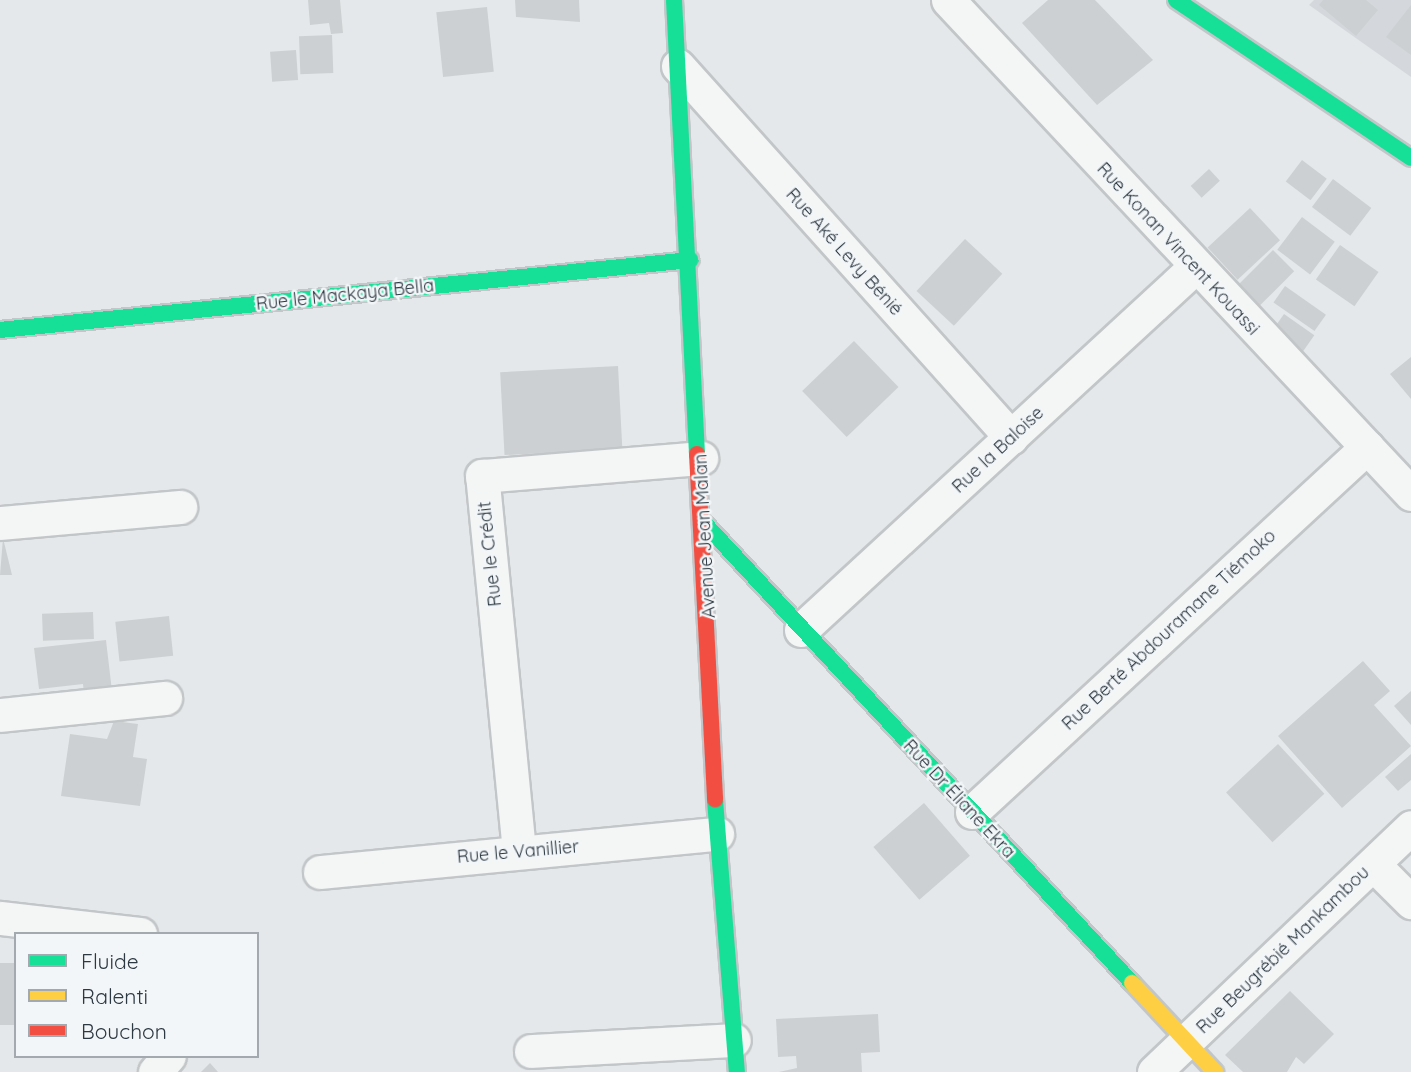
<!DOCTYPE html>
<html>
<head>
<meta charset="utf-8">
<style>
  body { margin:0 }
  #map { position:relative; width:1411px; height:1072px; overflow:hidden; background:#e5e8ea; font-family:Quicksand,sans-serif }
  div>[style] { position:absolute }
  .built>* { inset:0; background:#d4d8dc }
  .building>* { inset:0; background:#cdd0d2; transform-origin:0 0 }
  .roads { filter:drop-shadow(2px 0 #c3c6c8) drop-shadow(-2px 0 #c3c6c8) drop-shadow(0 2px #c3c6c8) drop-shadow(0 -2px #c3c6c8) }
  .street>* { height:33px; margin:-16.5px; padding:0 16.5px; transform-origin:16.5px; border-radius:16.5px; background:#f4f6f6 }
  .fast>* { height:16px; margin:-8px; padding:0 8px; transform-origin:8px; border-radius:8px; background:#16e098 }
  .slow>* { height:16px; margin:-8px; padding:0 8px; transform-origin:8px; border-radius:8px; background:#ffcf43 }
  .jam>* { height:16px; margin:-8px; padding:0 8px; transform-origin:8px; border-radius:8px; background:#f24e42 }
  span { translate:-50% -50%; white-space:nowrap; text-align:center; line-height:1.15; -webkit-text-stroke:5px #f3f6f8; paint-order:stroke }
  .street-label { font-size:18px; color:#2c3842 }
  .legend { position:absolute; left:14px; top:932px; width:245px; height:126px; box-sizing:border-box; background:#f3f6f8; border:2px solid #a3aaaf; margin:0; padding:9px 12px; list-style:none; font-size:21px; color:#2c3842 }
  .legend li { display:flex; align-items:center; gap:14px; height:35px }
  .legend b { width:35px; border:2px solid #a3aaaf }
</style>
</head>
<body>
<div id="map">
  <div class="built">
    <div style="clip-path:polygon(1314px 0,1411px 0,1411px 77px,1309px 5px)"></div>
  </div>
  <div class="building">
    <div style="clip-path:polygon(308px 0,340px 0,343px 33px,331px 34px,329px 23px,310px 25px)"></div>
    <div style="clip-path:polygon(515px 0,579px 0,580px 22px,516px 17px)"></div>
    <div style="clip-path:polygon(1048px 0,1095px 0,1153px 60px,1097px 105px,1022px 23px)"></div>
    <div style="clip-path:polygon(1323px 0,1366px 0,1378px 10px,1356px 36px,1319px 5px)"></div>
    <div style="clip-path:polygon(1411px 5px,1411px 55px,1386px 37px)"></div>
    <div style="left:487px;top:7px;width:65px;height:51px;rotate:84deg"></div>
    <div style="left:332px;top:35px;width:38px;height:33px;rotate:88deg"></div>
    <div style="left:296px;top:50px;width:30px;height:26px;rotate:86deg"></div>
    <div style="left:1302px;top:160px;width:31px;height:27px;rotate:37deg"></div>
    <div style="left:1209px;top:169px;width:16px;height:25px;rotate:47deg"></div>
    <div style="left:1333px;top:179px;width:48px;height:35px;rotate:37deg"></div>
    <div style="left:1250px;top:208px;width:44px;height:58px;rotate:47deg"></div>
    <div style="left:1302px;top:217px;width:41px;height:41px;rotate:37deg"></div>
    <div style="left:965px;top:239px;width:51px;height:71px;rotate:43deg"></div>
    <div style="left:1340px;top:245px;width:47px;height:42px;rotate:35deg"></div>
    <div style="left:1273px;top:250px;width:30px;height:49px;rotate:45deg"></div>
    <div style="left:1285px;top:286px;width:50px;height:20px;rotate:35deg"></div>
    <div style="left:1284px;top:314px;width:37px;height:22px;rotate:35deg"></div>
    <div style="left:854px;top:341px;width:64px;height:72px;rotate:46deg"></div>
    <div style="clip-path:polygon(1411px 357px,1411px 399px,1390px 374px)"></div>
    <div style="left:618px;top:366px;width:83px;height:118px;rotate:87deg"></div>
    <div style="clip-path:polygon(3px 538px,12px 575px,0 575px)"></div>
    <div style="left:93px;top:612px;width:27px;height:51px;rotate:88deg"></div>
    <div style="left:169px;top:616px;width:40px;height:54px;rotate:84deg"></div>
    <div style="clip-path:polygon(106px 640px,112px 691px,84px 694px,83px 684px,39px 689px,34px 648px)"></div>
    <div style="clip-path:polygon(1363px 661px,1390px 691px,1374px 705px,1411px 746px,1342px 808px,1278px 736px)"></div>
    <div style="clip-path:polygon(1411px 691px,1411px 725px,1394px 706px)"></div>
    <div style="clip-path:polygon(114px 721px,138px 724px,133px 757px,147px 759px,140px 806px,61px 796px,70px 734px,107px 739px)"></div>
    <div style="left:1278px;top:744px;width:68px;height:71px;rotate:47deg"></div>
    <div style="clip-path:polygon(1411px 754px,1411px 780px,1398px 791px,1385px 777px)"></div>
    <div style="left:924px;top:803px;width:70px;height:67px;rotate:49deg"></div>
    <div style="left:16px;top:963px;width:62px;height:16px;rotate:90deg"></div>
    <div style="clip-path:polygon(1290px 991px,1334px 1034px,1304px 1064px,1296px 1057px,1287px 1072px,1243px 1072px,1225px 1055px)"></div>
    <div style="clip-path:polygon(878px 1014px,880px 1052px,861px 1053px,862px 1072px,779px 1072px,797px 1068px,796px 1056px,778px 1057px,776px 1019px)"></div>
    <div style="clip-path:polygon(210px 1063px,218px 1072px,201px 1072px)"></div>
  </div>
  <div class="roads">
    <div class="street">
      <div style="left:948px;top:0;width:677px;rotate:46.86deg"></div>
      <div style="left:678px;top:66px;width:499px;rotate:48.1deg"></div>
      <div style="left:0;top:523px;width:181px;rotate:-5.1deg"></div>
      <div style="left:801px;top:630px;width:534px;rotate:-42.65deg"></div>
      <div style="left:0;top:715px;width:166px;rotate:-5.9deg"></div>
      <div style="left:972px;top:812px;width:538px;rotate:-42.74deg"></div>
      <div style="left:519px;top:851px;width:377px;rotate:-95.6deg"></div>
      <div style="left:482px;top:476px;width:220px;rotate:-4.7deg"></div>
      <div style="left:1373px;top:864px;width:54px;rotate:45deg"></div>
      <div style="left:320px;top:872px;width:399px;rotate:-5.5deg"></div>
      <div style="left:0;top:918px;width:141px;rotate:6.5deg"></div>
      <div style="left:531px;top:1051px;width:203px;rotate:-3.1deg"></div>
      <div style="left:155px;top:1072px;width:21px;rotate:-49deg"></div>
      <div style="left:1154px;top:1072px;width:355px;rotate:-43.6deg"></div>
    </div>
    <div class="fast">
      <div style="left:674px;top:0;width:455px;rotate:87.1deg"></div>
      <div style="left:1176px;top:0;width:283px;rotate:33.9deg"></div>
      <div style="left:0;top:330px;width:694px;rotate:-5.79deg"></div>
      <div style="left:705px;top:524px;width:627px;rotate:47.07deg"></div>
      <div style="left:715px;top:800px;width:273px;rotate:85.4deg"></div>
    </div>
    <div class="slow">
      <div style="left:1132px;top:983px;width:122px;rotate:47deg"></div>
    </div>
    <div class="jam">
      <div style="left:697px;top:454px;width:346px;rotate:87deg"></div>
    </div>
  </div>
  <div class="street-label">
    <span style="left:1178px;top:249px;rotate:47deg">Rue Konan Vincent Kouassi</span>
    <span style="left:844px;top:252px;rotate:48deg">Rue Aké Levy Bénié</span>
    <span style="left:345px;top:295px;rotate:-6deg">Rue le Mackaya Bella</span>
    <span style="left:998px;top:450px;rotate:-43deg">Rue la Baloise</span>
    <span style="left:705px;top:536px;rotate:-93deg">Avenue Jean Malan</span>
    <span style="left:490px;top:554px;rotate:-96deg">Rue le Crédit</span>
    <span style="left:1169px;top:630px;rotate:-43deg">Rue Berté Abdouramane Tiémoko</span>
    <span style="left:959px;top:799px;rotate:47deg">Rue Dr Éliane Ekra</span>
    <span style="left:518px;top:852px;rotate:-5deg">Rue le Vanillier</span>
    <span style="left:1283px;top:950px;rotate:-44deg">Rue Beugrébié Mankambou</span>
  </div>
  <ul class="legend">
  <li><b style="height:9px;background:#16e098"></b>Fluide</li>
  <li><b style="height:9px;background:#ffcf43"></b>Ralenti</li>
  <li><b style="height:9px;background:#f24e42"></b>Bouchon</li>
  </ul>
</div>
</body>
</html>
